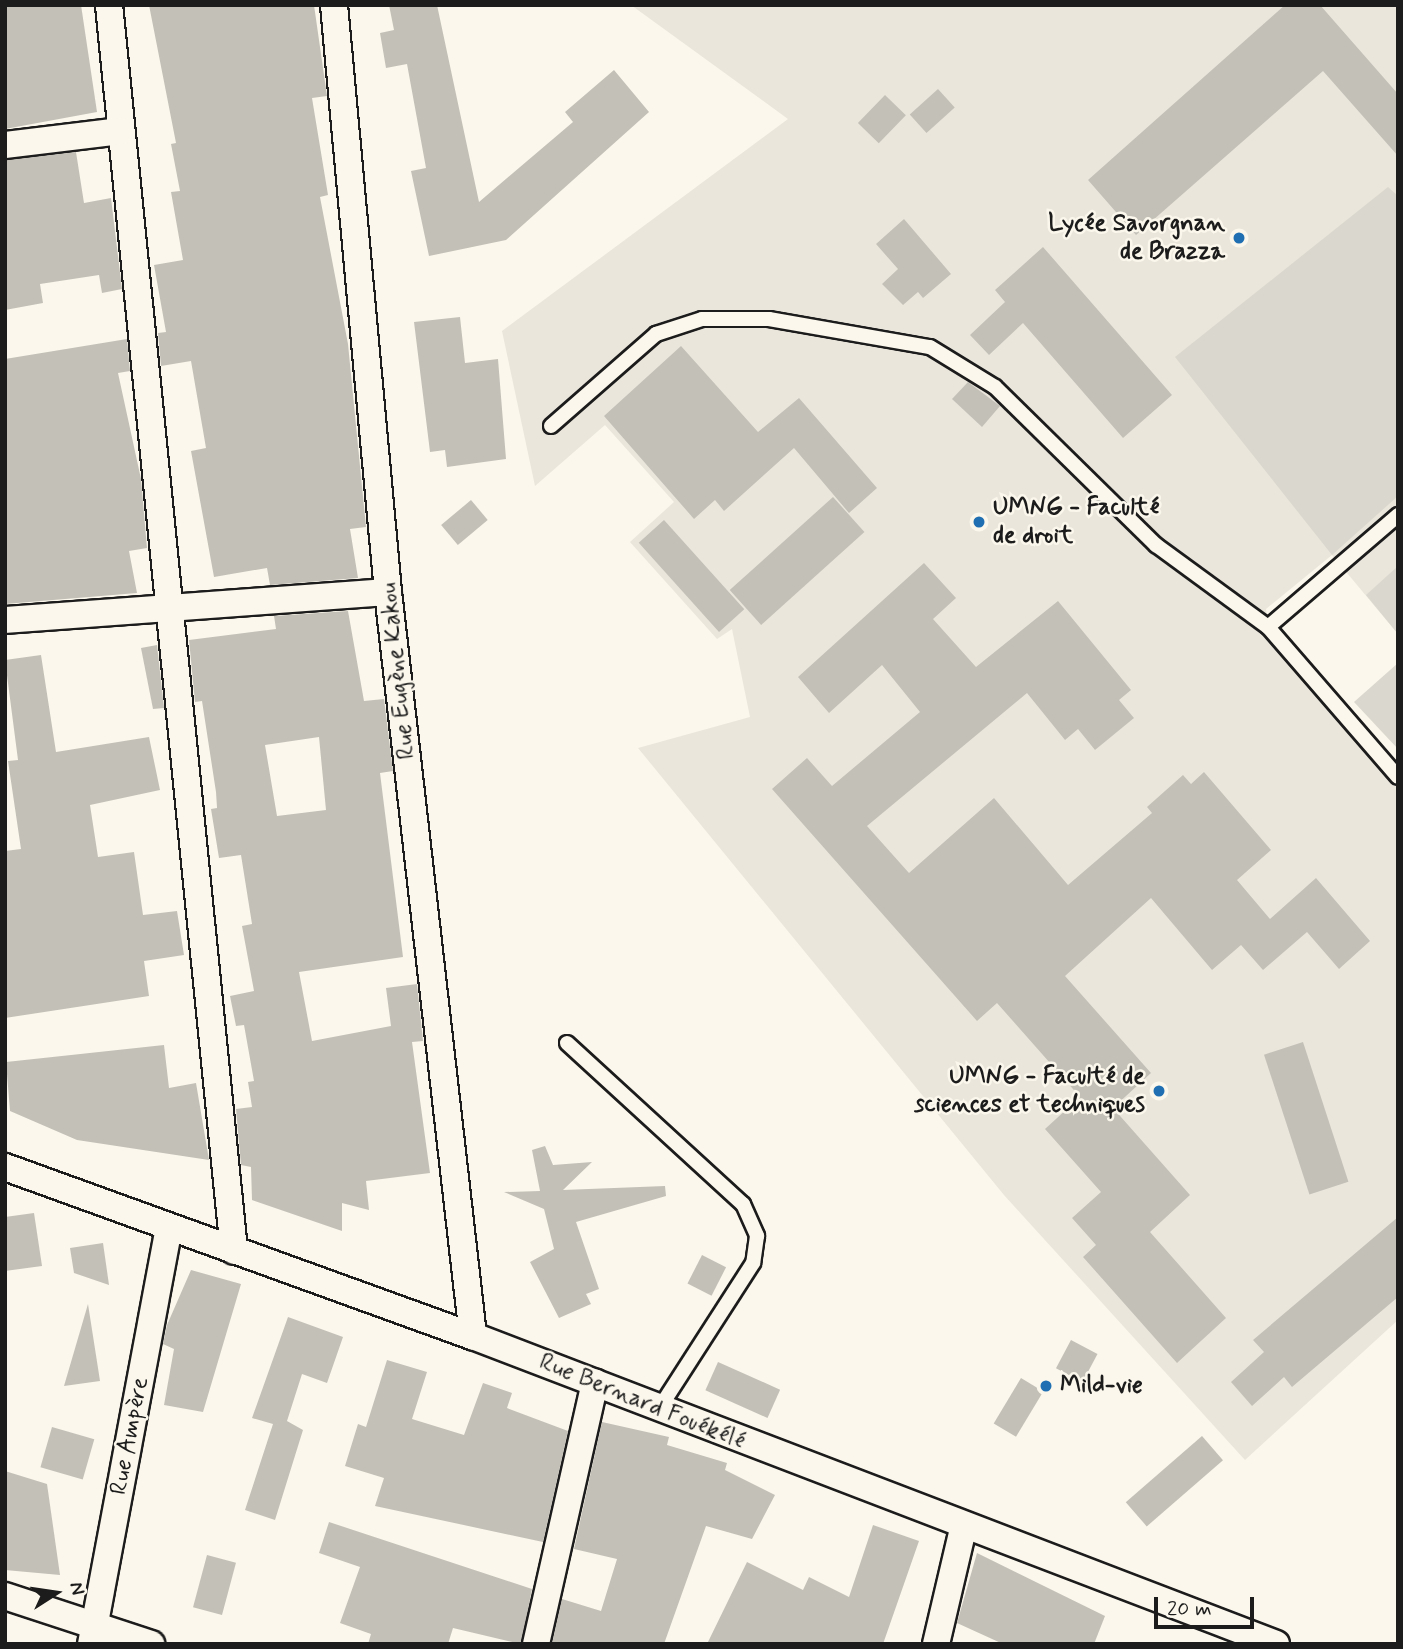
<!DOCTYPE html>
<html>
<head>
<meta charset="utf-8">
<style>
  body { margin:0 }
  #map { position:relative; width:1403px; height:1649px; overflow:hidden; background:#fbf7ec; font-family:Mynerve,sans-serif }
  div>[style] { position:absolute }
  .built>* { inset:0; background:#eae6dc }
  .green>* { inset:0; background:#dad7ce }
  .building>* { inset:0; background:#c3c0b8; transform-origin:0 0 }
  .roads { filter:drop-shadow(2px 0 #1c1c1c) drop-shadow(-2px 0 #1c1c1c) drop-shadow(0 2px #1c1c1c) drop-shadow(0 -2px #1c1c1c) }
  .service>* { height:14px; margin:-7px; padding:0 7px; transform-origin:7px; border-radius:7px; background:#fbf7ec }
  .minor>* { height:26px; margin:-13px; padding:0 13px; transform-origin:13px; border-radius:13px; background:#fbf7ec }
  .dots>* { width:19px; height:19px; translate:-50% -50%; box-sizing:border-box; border:4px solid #fbf7ec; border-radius:50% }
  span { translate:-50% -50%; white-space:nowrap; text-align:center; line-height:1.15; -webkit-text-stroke:5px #fbf7ec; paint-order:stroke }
  .poi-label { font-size:24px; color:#1c1c1c; font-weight:700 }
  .right { translate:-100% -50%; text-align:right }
  .left { translate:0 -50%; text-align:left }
  .street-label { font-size:24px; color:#1c1c1c }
  .frame { position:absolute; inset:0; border:7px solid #1c1c1c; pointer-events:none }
  .north { position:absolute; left:21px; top:1558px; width:70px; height:70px; -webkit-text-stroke:5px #fbf7ec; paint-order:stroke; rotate:78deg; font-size:19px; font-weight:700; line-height:28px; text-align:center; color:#1c1c1c }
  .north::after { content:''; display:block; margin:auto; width:24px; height:32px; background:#1c1c1c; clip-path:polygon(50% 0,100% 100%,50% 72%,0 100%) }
  .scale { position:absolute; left:1154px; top:1597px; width:100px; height:32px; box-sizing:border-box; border:4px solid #1c1c1c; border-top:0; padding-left:9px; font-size:21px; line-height:24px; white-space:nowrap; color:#1c1c1c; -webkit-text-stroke:5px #fbf7ec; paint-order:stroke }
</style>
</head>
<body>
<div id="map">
  <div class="built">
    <div style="clip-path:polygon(631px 5px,1398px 5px,1398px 634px,1332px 555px,1266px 609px,1268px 627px,1398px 777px,1398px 1320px,1245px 1460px,1004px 1195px,638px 748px,750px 717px,732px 629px,717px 639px,630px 542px,674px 502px,605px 425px,535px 486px,502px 331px,788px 119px)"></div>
  </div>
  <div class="green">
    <div style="clip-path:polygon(1388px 187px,1398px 196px,1398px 496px,1332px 555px,1175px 357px)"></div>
    <div style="clip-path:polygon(1398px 566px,1398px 634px,1366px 595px)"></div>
    <div style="clip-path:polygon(1398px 663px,1398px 749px,1354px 702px)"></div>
  </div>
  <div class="building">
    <div style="clip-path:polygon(5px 5px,81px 5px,97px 112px,5px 129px)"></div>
    <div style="clip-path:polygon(149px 5px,314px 5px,327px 96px,312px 98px,328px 195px,320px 197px,348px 344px,366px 527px,350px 529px,358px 578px,270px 585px,267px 568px,214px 577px,191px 451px,206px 448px,191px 361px,161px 366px,158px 333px,166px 332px,154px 265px,183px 260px,171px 192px,180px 191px,171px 144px,176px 143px)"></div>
    <div style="clip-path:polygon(389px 5px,437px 5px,479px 202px,573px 122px,565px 112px,614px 70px,649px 112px,506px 240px,429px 256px,411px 171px,426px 168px,407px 64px,386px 68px,380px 33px,394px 30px)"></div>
    <div style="clip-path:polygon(1285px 5px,1320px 5px,1398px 94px,1398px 156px,1323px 71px,1136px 235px,1088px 180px)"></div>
    <div style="left:938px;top:89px;width:25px;height:38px;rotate:48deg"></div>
    <div style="left:885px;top:95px;width:29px;height:39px;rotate:44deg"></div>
    <div style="clip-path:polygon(76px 152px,84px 203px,111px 198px,122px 289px,102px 293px,99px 275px,40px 284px,43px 303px,5px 310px,5px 160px)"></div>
    <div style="clip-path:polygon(904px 219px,951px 274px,923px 298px,918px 292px,903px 305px,882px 284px,898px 269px,876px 244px)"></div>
    <div style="clip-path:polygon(1043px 247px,1172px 395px,1123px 438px,1023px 323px,989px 355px,970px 335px,1005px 302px,995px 290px)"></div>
    <div style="clip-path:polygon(460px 317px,465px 363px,498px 359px,506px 459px,447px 467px,445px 450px,430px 452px,414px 322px)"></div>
    <div style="clip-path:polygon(127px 339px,130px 371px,118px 373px,141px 479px,147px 548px,129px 551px,137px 593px,5px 604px,5px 359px)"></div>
    <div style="clip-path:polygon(681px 346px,758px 432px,799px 398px,877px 488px,849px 513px,794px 448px,724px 511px,715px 500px,694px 519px,604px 416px)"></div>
    <div style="clip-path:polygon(968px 382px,1000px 406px,982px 427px,952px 399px)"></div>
    <div style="left:833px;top:497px;width:47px;height:139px;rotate:48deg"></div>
    <div style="left:471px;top:500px;width:26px;height:39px;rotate:50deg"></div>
    <div style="left:664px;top:520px;width:120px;height:34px;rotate:48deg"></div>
    <div style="clip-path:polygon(924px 563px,956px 598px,933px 619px,976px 667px,1058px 601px,1131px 690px,1119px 700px,1134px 718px,1095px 750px,1078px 729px,1065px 740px,1027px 693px,867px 826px,909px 873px,994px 798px,1068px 885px,1152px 813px,1147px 807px,1183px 775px,1191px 784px,1204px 772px,1271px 850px,1237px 880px,1270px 919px,1316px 878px,1370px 941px,1339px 969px,1307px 932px,1263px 970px,1241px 945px,1212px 970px,1151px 898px,1065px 976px,1151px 1073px,1113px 1108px,1190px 1195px,1150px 1232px,1226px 1318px,1177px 1363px,1083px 1257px,1096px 1245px,1072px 1218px,1101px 1192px,1045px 1129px,1080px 1097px,997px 1003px,977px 1021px,772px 789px,807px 758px,832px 786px,920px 712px,882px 665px,829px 713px,798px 677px)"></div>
    <div style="clip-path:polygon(evenodd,348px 611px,364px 701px,384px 699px,393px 771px,380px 773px,403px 957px,299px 972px,312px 1041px,391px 1026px,386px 988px,417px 984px,423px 1041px,412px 1042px,430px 1173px,366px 1181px,369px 1210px,342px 1203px,342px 1231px,252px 1200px,251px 1167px,241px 1165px,236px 1109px,252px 1107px,248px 1082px,254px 1081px,244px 1025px,236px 1026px,230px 996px,254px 991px,242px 926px,252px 924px,241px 855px,219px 858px,211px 809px,217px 808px,216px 792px,202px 701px,195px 702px,189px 640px,276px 629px,274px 616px,348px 611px,319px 737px,326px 810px,277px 816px,265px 745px,319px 737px)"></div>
    <div style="clip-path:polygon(157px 645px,164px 708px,153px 709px,141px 648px)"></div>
    <div style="clip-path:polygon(41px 655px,56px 752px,149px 737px,160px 790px,90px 805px,98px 857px,134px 852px,143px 915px,177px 911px,184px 955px,144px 961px,149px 996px,5px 1018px,5px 851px,21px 849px,8px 761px,18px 760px,5px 660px)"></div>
    <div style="left:1303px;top:1042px;width:147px;height:41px;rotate:72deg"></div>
    <div style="clip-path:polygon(164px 1045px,169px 1088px,196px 1083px,209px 1160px,77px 1140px,10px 1111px,6px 1062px)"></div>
    <div style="clip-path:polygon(545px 1146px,553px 1165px,592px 1162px,563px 1190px,665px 1186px,666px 1196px,576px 1222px,599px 1289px,586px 1294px,591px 1304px,559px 1318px,530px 1262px,554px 1249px,544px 1209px,504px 1192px,540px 1191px,532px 1150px)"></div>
    <div style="clip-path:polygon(34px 1213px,42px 1266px,5px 1271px,5px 1217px)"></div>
    <div style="clip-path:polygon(1398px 1217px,1398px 1297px,1292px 1387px,1284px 1377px,1252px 1406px,1231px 1382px,1264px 1352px,1253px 1340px)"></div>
    <div style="clip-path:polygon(103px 1243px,109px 1285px,74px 1273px,70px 1248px)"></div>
    <div style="left:702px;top:1255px;width:27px;height:32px;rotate:27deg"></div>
    <div style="clip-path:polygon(191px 1270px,241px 1284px,203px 1412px,164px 1405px,174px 1349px,163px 1344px,167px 1325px)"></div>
    <div style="clip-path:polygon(88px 1304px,100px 1381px,64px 1386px)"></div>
    <div style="clip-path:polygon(288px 1317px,343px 1337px,327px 1383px,302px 1374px,287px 1421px,303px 1430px,275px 1520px,245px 1510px,273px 1424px,252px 1418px)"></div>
    <div style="left:1071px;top:1340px;width:30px;height:32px;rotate:28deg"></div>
    <div style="clip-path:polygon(387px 1360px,427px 1372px,412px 1419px,464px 1435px,483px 1383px,512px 1393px,507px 1408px,568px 1431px,543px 1542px,375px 1506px,384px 1478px,345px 1466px,358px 1424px,366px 1427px)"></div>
    <div style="left:718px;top:1362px;width:68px;height:31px;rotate:24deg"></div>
    <div style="left:1021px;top:1378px;width:26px;height:53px;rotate:31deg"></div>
    <div style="clip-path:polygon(602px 1422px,669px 1437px,667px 1445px,727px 1463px,725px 1470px,775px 1495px,752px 1539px,706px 1526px,664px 1644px,552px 1644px,562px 1599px,601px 1611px,617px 1559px,574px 1549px)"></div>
    <div style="left:52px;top:1427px;width:44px;height:42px;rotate:16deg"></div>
    <div style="left:1202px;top:1436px;width:32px;height:101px;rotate:49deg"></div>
    <div style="clip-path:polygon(5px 1471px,47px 1484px,60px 1575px,5px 1570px)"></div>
    <div style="clip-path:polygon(329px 1522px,532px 1589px,521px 1644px,453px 1628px,448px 1644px,368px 1644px,371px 1634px,340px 1623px,360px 1567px,319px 1553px)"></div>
    <div style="clip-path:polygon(873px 1525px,919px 1541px,883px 1644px,707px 1644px,747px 1562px,803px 1590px,809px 1577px,849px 1597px)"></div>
    <div style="clip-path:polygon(977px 1553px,1105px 1616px,1094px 1644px,1003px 1644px,957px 1623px)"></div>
    <div style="left:207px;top:1555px;width:30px;height:54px;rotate:15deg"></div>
  </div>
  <div class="roads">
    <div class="service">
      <div style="left:551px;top:426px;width:140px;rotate:-41.2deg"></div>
      <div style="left:656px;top:334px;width:48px;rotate:-18.1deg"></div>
      <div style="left:702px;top:319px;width:67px"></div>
      <div style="left:769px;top:319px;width:163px;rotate:9.9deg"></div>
      <div style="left:930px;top:347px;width:76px;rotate:31.6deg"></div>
      <div style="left:995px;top:387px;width:226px;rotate:44.5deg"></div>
      <div style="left:1156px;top:545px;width:139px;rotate:36.2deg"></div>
      <div style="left:1268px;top:627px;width:198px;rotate:49.1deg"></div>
      <div style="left:1268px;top:627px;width:172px;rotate:-40.7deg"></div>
      <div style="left:567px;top:1043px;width:239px;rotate:42.5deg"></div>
      <div style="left:743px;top:1204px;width:35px;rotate:66deg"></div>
      <div style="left:757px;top:1236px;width:27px;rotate:98deg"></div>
      <div style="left:753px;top:1263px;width:174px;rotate:122.8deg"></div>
    </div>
    <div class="minor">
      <div style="left:109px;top:5px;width:1252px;rotate:84.27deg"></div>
      <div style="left:334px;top:5px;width:589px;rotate:84.74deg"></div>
      <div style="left:388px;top:592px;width:749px;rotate:83.48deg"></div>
      <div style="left:5px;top:145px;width:116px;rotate:-6.9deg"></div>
      <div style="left:5px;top:620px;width:384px;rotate:-4.2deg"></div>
      <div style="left:5px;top:1167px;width:498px;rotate:19.9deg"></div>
      <div style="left:473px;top:1336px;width:860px;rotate:20.98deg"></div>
      <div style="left:5px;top:1596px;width:154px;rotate:18.2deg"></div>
      <div style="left:91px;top:1644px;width:423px;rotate:-79.4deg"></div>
      <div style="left:536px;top:1644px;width:268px;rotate:-77.3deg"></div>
      <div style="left:936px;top:1644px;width:122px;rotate:-76.8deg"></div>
    </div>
  </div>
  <div class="dots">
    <div style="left:1239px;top:238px;background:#1f6fb2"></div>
    <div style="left:979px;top:522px;background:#1f6fb2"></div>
    <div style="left:1159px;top:1091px;background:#1f6fb2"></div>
    <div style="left:1046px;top:1386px;background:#1f6fb2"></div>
  </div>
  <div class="poi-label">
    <span class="right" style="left:1225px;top:238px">Lycée Savorgnan<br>de Brazza</span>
    <span class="left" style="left:993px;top:522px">UMNG - Faculté<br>de droit</span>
    <span class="right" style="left:1145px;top:1091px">UMNG - Faculté de<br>sciences et techniques</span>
    <span class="left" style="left:1060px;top:1386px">Mild-vie</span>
  </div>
  <div class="street-label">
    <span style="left:398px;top:671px;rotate:-96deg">Rue Eugène Kakou</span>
    <span style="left:642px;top:1402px;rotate:22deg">Rue Bernard Fouékélé</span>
    <span style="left:130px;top:1436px;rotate:-79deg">Rue Ampère</span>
  </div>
  <div class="frame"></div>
  <div class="north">N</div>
  <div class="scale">20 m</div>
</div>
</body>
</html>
